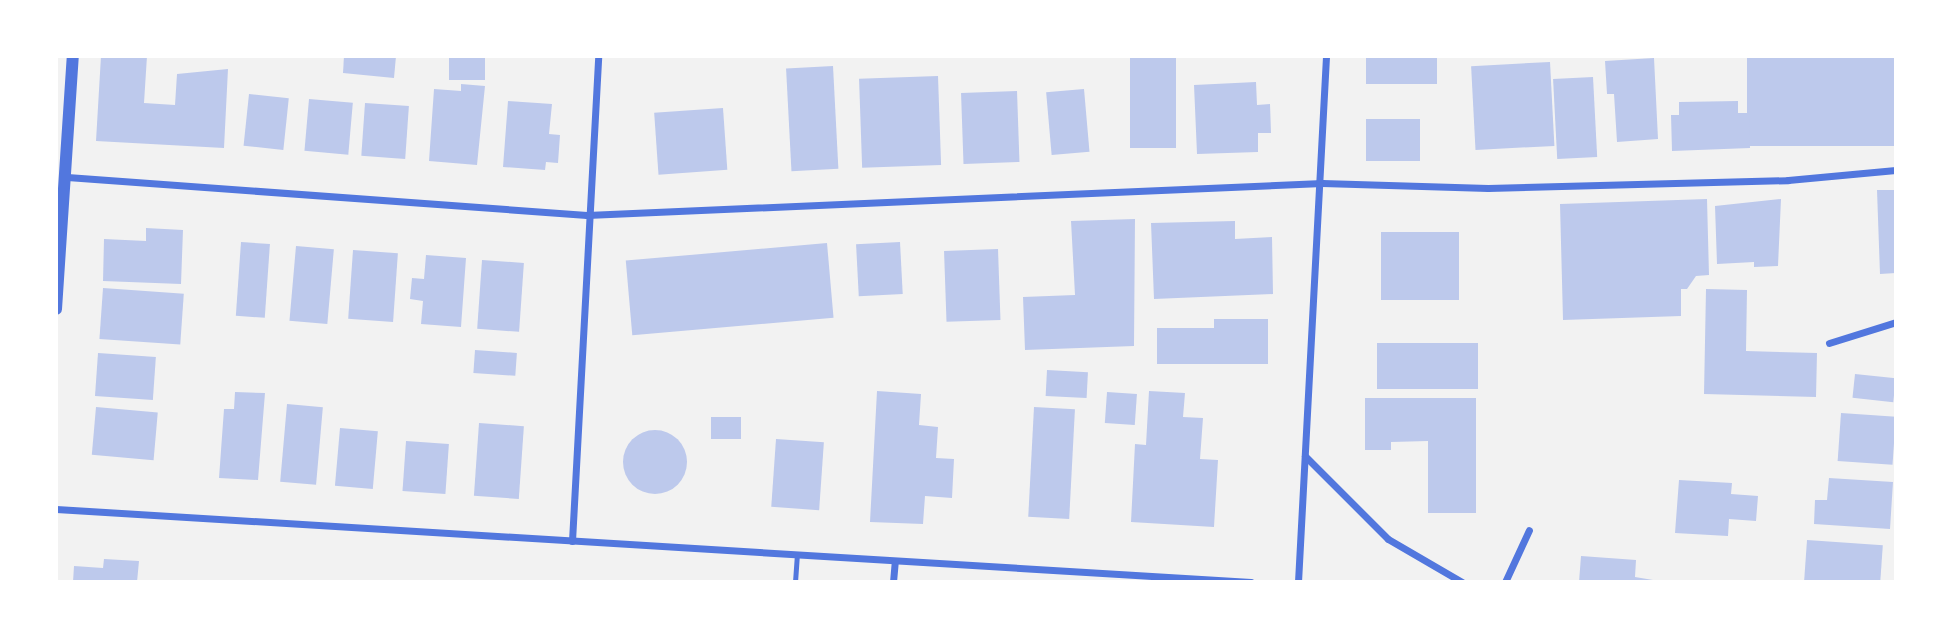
<!DOCTYPE html>
<html>
<head>
<meta charset="utf-8">
<style>
  body { margin:0 }
  #map { position:relative; width:1952px; height:638px; overflow:hidden; background:#f2f2f2; font-family:"Roboto Condensed",sans-serif }
  div>[style] { position:absolute }
  .building>* { inset:0; background:#bdc9ec; transform-origin:0 0 }
  .round { border-radius:50% }
  .service>* { height:5px; margin:-2.5px; padding:0 2.5px; transform-origin:2.5px; border-radius:2.5px; background:#5277de }
  .minor>* { height:7px; margin:-3.5px; padding:0 3.5px; transform-origin:3.5px; border-radius:3.5px; background:#5277de }
  .tertiary>* { height:12px; margin:-6px; padding:0 6px; transform-origin:6px; border-radius:6px; background:#5277de }
  span { translate:-50% -50%; white-space:nowrap; text-align:center; line-height:1.15; -webkit-text-stroke:5px #fff; paint-order:stroke }
  .frame { position:absolute; inset:0; border:58px solid #fff; pointer-events:none }
</style>
</head>
<body>
<div id="map">
  <div class="building">
    <div style="clip-path:polygon(101px 56px,147px 56px,144px 103px,175px 105px,177px 74px,228px 69px,224px 148px,96px 141px)"></div>
    <div style="clip-path:polygon(344px 56px,396px 56px,394px 78px,343px 73px)"></div>
    <div style="left:449px;top:56px;width:36px;height:24px"></div>
    <div style="left:1130px;top:56px;width:46px;height:92px"></div>
    <div style="left:1366px;top:56px;width:71px;height:28px"></div>
    <div style="left:1747px;top:56px;width:149px;height:90px"></div>
    <div style="clip-path:polygon(1654px 58px,1658px 139px,1617px 142px,1614px 94px,1607px 94px,1605px 61px)"></div>
    <div style="left:1550px;top:62px;width:84px;height:79px;rotate:87deg"></div>
    <div style="left:833px;top:66px;width:103px;height:47px;rotate:87deg"></div>
    <div style="left:938px;top:76px;width:89px;height:79px;rotate:88deg"></div>
    <div style="left:1593px;top:77px;width:80px;height:40px;rotate:87deg"></div>
    <div style="clip-path:polygon(1256px 82px,1257px 105px,1270px 104px,1271px 133px,1258px 133px,1258px 152px,1197px 154px,1194px 85px)"></div>
    <div style="clip-path:polygon(461px 84px,485px 86px,477px 165px,429px 161px,434px 89px,461px 91px)"></div>
    <div style="left:1084px;top:89px;width:63px;height:38px;rotate:85deg"></div>
    <div style="left:1017px;top:91px;width:71px;height:56px;rotate:88deg"></div>
    <div style="left:249px;top:94px;width:40px;height:52px;rotate:6deg"></div>
    <div style="left:309px;top:99px;width:44px;height:52px;rotate:5deg"></div>
    <div style="clip-path:polygon(508px 101px,552px 104px,549px 134px,560px 135px,558px 163px,546px 162px,545px 170px,503px 167px)"></div>
    <div style="clip-path:polygon(1738px 101px,1738px 113px,1749px 113px,1750px 148px,1672px 151px,1671px 115px,1679px 115px,1679px 102px)"></div>
    <div style="left:365px;top:103px;width:44px;height:53px;rotate:4deg"></div>
    <div style="left:723px;top:108px;width:62px;height:69px;rotate:86deg"></div>
    <div style="left:1366px;top:119px;width:54px;height:42px"></div>
    <div style="clip-path:polygon(1877px 190px,1895px 190px,1896px 194px,1896px 273px,1880px 274px)"></div>
    <div style="clip-path:polygon(1707px 199px,1709px 275px,1696px 276px,1687px 289px,1681px 289px,1681px 316px,1563px 320px,1560px 204px)"></div>
    <div style="clip-path:polygon(1781px 199px,1778px 266px,1754px 267px,1754px 262px,1717px 264px,1715px 206px)"></div>
    <div style="clip-path:polygon(1135px 219px,1134px 346px,1025px 350px,1023px 297px,1075px 295px,1071px 221px)"></div>
    <div style="clip-path:polygon(1235px 221px,1235px 239px,1272px 237px,1273px 294px,1154px 299px,1151px 223px)"></div>
    <div style="clip-path:polygon(146px 228px,183px 230px,181px 284px,103px 281px,104px 239px,146px 241px)"></div>
    <div style="left:1459px;top:232px;width:68px;height:78px;rotate:90deg"></div>
    <div style="left:241px;top:242px;width:29px;height:74px;rotate:4deg"></div>
    <div style="left:900px;top:242px;width:52px;height:44px;rotate:87deg"></div>
    <div style="left:827px;top:243px;width:75px;height:202px;rotate:85deg"></div>
    <div style="left:296px;top:246px;width:38px;height:75px;rotate:5deg"></div>
    <div style="left:998px;top:249px;width:71px;height:54px;rotate:88deg"></div>
    <div style="left:353px;top:250px;width:45px;height:69px;rotate:4deg"></div>
    <div style="clip-path:polygon(426px 255px,466px 258px,461px 327px,421px 324px,423px 301px,410px 299px,412px 278px,424px 279px)"></div>
    <div style="left:482px;top:260px;width:42px;height:69px;rotate:4deg"></div>
    <div style="left:103px;top:288px;width:81px;height:51px;rotate:4deg"></div>
    <div style="clip-path:polygon(1706px 289px,1747px 290px,1746px 351px,1817px 353px,1816px 397px,1704px 394px)"></div>
    <div style="clip-path:polygon(1214px 319px,1268px 319px,1268px 364px,1157px 364px,1157px 328px,1214px 328px)"></div>
    <div style="left:1478px;top:343px;width:46px;height:101px;rotate:90deg"></div>
    <div style="left:475px;top:350px;width:42px;height:23px;rotate:4deg"></div>
    <div style="left:98px;top:353px;width:58px;height:43px;rotate:4deg"></div>
    <div style="left:1047px;top:370px;width:41px;height:26px;rotate:3deg"></div>
    <div style="left:1855px;top:374px;width:41px;height:24px;rotate:6deg"></div>
    <div style="clip-path:polygon(877px 391px,921px 394px,919px 425px,938px 427px,936px 458px,954px 459px,952px 498px,925px 496px,923px 524px,870px 522px)"></div>
    <div style="clip-path:polygon(1149px 391px,1185px 393px,1183px 417px,1203px 418px,1200px 459px,1218px 460px,1214px 527px,1131px 522px,1135px 444px,1146px 445px)"></div>
    <div style="clip-path:polygon(235px 392px,265px 393px,258px 480px,219px 478px,224px 409px,234px 409px)"></div>
    <div style="left:1107px;top:392px;width:30px;height:31px;rotate:4deg"></div>
    <div style="clip-path:polygon(1365px 398px,1476px 398px,1476px 513px,1428px 513px,1428px 441px,1391px 442px,1391px 450px,1365px 450px)"></div>
    <div style="left:287px;top:404px;width:36px;height:78px;rotate:5deg"></div>
    <div style="left:96px;top:407px;width:62px;height:48px;rotate:5deg"></div>
    <div style="left:1034px;top:407px;width:41px;height:110px;rotate:3deg"></div>
    <div style="left:1841px;top:413px;width:55px;height:48px;rotate:4deg"></div>
    <div style="left:711px;top:417px;width:30px;height:22px"></div>
    <div style="left:479px;top:423px;width:45px;height:73px;rotate:4deg"></div>
    <div style="left:340px;top:428px;width:38px;height:58px;rotate:5deg"></div>
    <div class="round" style="left:623px;top:430px;width:64px;height:64px"></div>
    <div style="left:776px;top:439px;width:48px;height:68px;rotate:4deg"></div>
    <div style="left:406px;top:441px;width:43px;height:50px;rotate:4deg"></div>
    <div style="clip-path:polygon(1829px 478px,1893px 482px,1890px 529px,1814px 524px,1815px 500px,1827px 500px)"></div>
    <div style="clip-path:polygon(1679px 480px,1732px 483px,1731px 494px,1758px 496px,1756px 521px,1729px 519px,1728px 536px,1675px 533px)"></div>
    <div style="left:1807px;top:540px;width:76px;height:42px;rotate:4deg"></div>
    <div style="clip-path:polygon(1581px 556px,1636px 560px,1635px 577px,1665px 582px,1579px 582px)"></div>
    <div style="clip-path:polygon(104px 559px,139px 561px,137px 582px,73px 582px,74px 566px,103px 568px)"></div>
  </div>
  <div class="service">
    <div style="left:795px;top:582px;width:27px;rotate:-86deg"></div>
  </div>
  <div class="minor">
    <div style="left:67px;top:177px;width:521px;rotate:4.18deg"></div>
    <div style="left:587px;top:215px;width:736px;rotate:-2.49deg"></div>
    <div style="left:1322px;top:183px;width:166px;rotate:1.7deg"></div>
    <div style="left:1488px;top:188px;width:300px;rotate:-1.5deg"></div>
    <div style="left:1788px;top:180px;width:108px;rotate:-5.3deg"></div>
    <div style="left:1829px;top:343px;width:70px;rotate:-17.4deg"></div>
    <div style="left:1305px;top:456px;width:117px;rotate:45deg"></div>
    <div style="left:1388px;top:539px;width:86px;rotate:30.2deg"></div>
    <div style="left:56px;top:509px;width:1197px;rotate:3.5deg"></div>
    <div style="left:572px;top:541px;width:486px;rotate:-86.9deg"></div>
    <div style="left:893px;top:582px;width:21px;rotate:-85deg"></div>
    <div style="left:1298px;top:582px;width:527px;rotate:-86.95deg"></div>
    <div style="left:1505px;top:582px;width:57px;rotate:-65.2deg"></div>
  </div>
  <div class="tertiary">
    <div style="left:56px;top:309px;width:254px;rotate:-86.2deg"></div>
  </div>
  <div class="frame"></div>
</div>
</body>
</html>
